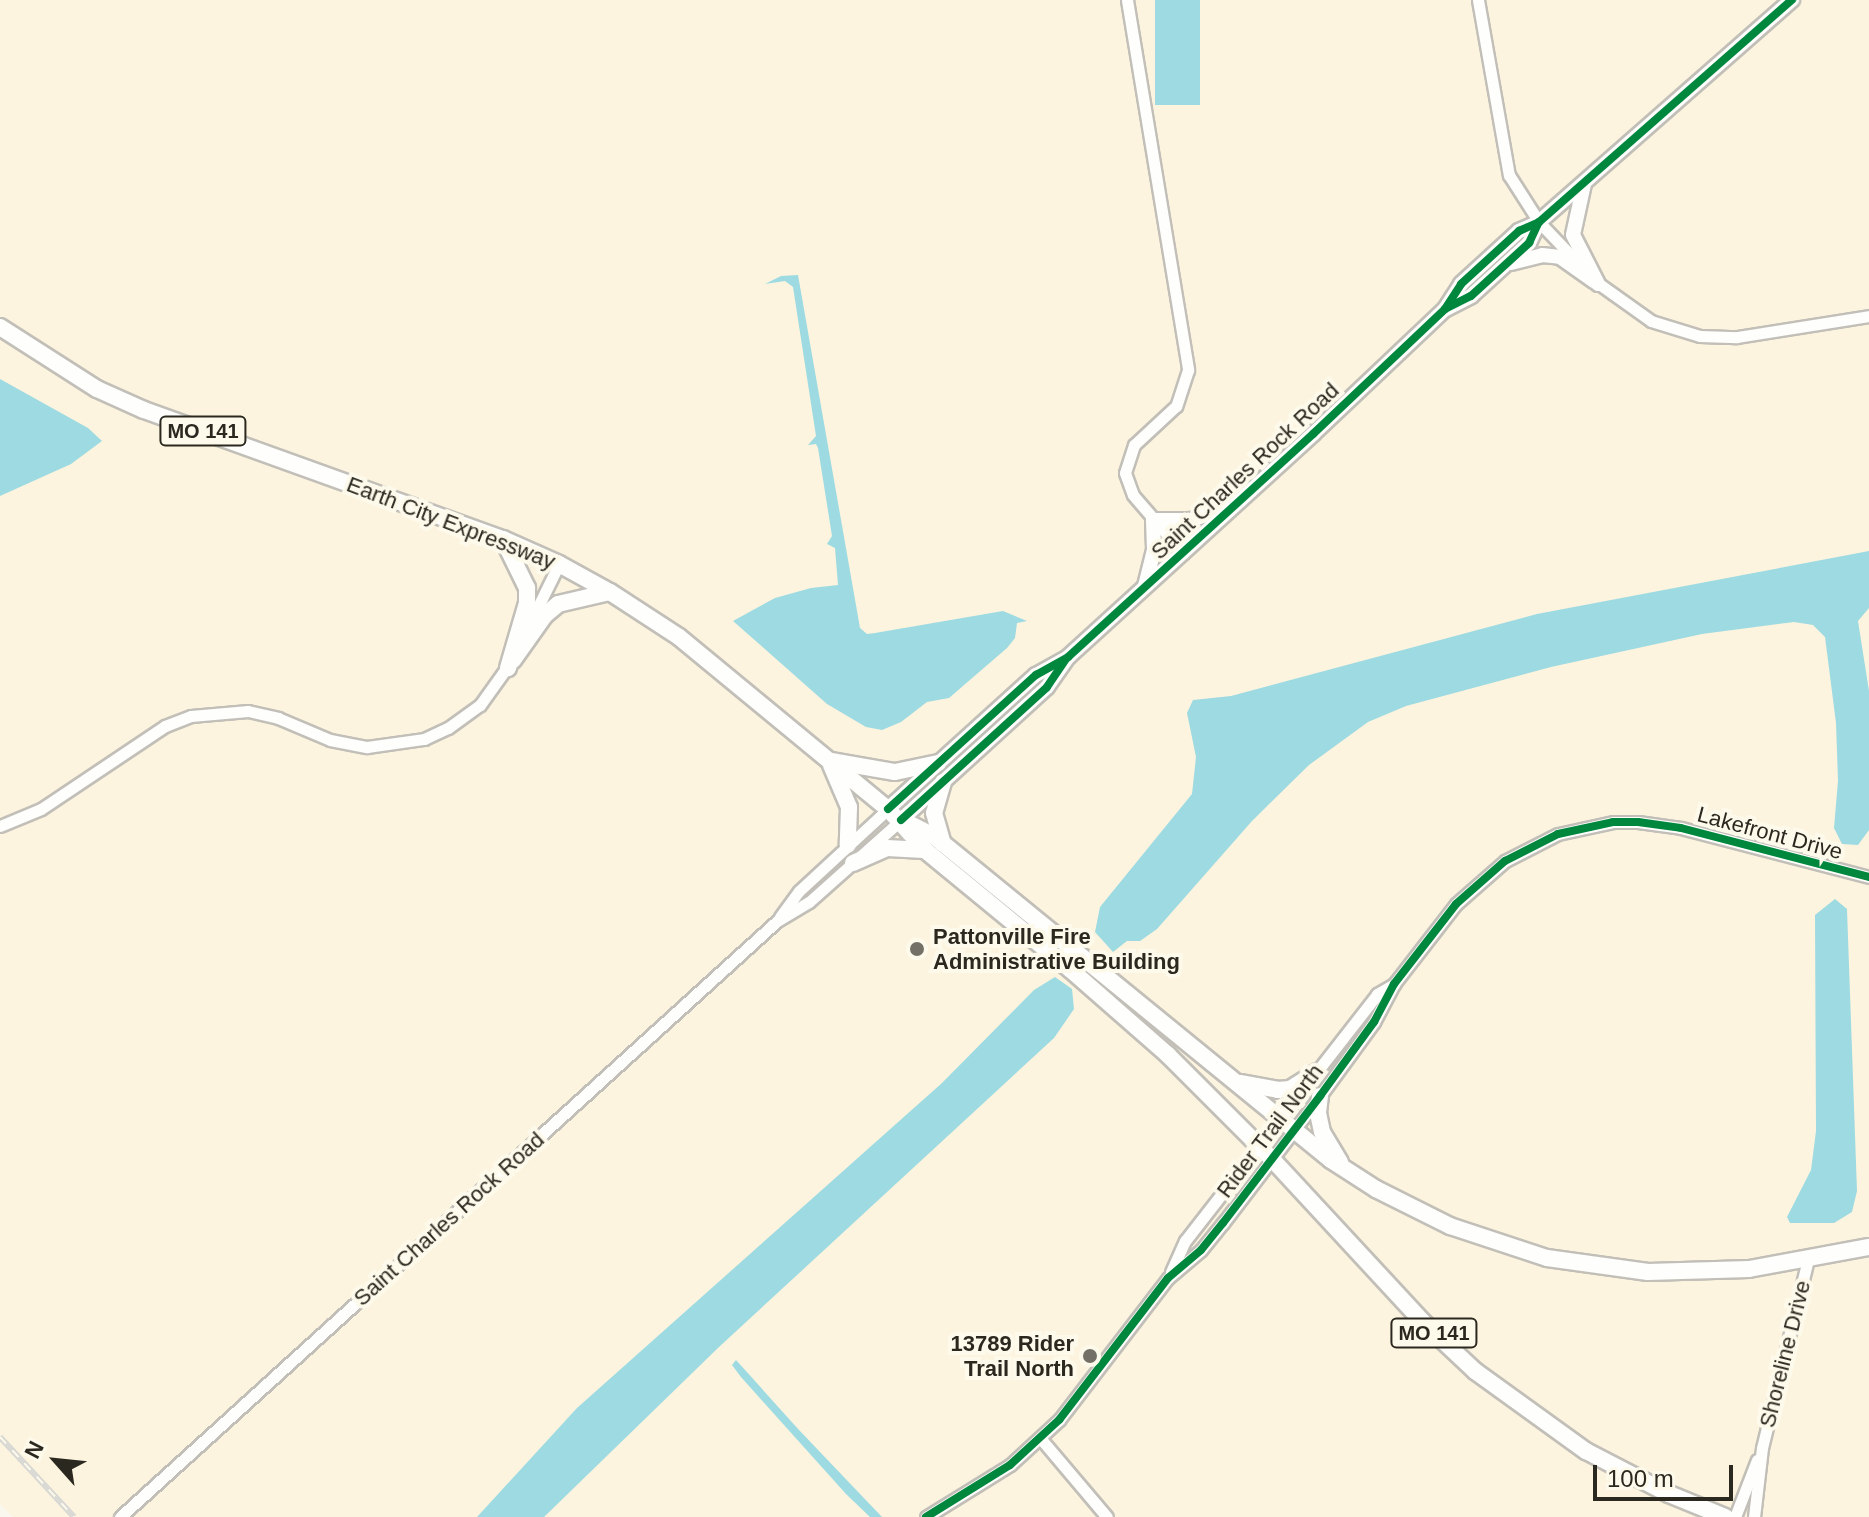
<!DOCTYPE html>
<html>
<head>
<meta charset="utf-8">
<style>
  body { margin:0 }
  #map { position:relative; width:1869px; height:1517px; overflow:hidden; background:#faf7ef; font-family:Arial,sans-serif }
  div>[style] { position:absolute }
  .built>* { inset:0; background:#fcf4df }
  .water>* { inset:0; background:#9ddae2; transform-origin:0 0 }
  .roads { filter:drop-shadow(2px 0 #c2bfb8) drop-shadow(-2px 0 #c2bfb8) drop-shadow(0 2px #c2bfb8) drop-shadow(0 -2px #c2bfb8) }
  .minor>* { height:11px; margin:-5.5px; padding:0 5.5px; transform-origin:5.5px; border-radius:5.5px; background:#fefefd }
  .major>* { height:14px; margin:-7px; padding:0 7px; transform-origin:7px; border-radius:7px; background:#fefefd }
  .highway>* { height:16px; margin:-8px; padding:0 8px; transform-origin:8px; border-radius:8px; background:#fefefd }
  .rail>* { height:6px; margin-top:-3px; transform-origin:0; background:repeating-linear-gradient(90deg,#fefaeb 0 9px,#d7d7d4 0 18px); box-sizing:border-box; border-block:2px solid #d7d7d4 }
  .cycleway>* { height:8px; margin:-4px; padding:0 4px; transform-origin:4px; border-radius:4px; background:#00873e }
  .dots>* { width:22px; height:22px; translate:-50% -50%; box-sizing:border-box; border:4px solid #fefaeb; border-radius:50% }
  span { translate:-50% -50%; white-space:nowrap; text-align:center; line-height:1.15; -webkit-text-stroke:8px #fefaeb; paint-order:stroke }
  .shield-label span { padding:2px 6px; background:#fefaeb; border:2px solid; border-radius:6px; -webkit-text-stroke-width:0 }
  .shield-label { font-size:20px; color:#2b281f; font-weight:700 }
  .street-label { font-size:22px; color:#2b281f }
  .poi-label { font-size:22px; color:#2b281f; font-weight:700 }
  .left { translate:0 -50%; text-align:left }
  .right { translate:-100% -50%; text-align:right }
  .north { position:absolute; left:16px; top:1421px; width:80px; height:80px; -webkit-text-stroke:6px #fefaeb; paint-order:stroke; rotate:297deg; font-size:22px; font-weight:700; line-height:32px; text-align:center; color:#2b281f }
  .north::after { content:''; display:block; margin:auto; width:28px; height:36px; background:#2b281f; clip-path:polygon(50% 0,100% 100%,50% 72%,0 100%) }
  .scale { position:absolute; left:1593px; top:1465px; width:140px; height:36px; box-sizing:border-box; border:4px solid #2b281f; border-top:0; padding-left:10px; font-size:24px; line-height:28px; white-space:nowrap; color:#2b281f; -webkit-text-stroke:6px #fefaeb; paint-order:stroke }
</style>
</head>
<body>
<div id="map">
  <div class="built">
    <div style="clip-path:polygon(0 0,1869px 0,1869px 1517px,13px 1517px,0 1504px)"></div>
  </div>
  <div class="water">
    <div style="left:1155px;top:0;width:45px;height:105px"></div>
    <div style="clip-path:polygon(798px 275px,860px 628px,867px 634px,875px 633px,1003px 611px,1027px 621px,1017px 623px,1015px 638px,1007px 648px,949px 698px,927px 702px,901px 722px,882px 730px,866px 727px,827px 704px,733px 621px,775px 598px,811px 588px,838px 585px,835px 548px,827px 544px,832px 536px,818px 448px,816px 444px,808px 445px,816px 436px,793px 287px,785px 281px,765px 284px,781px 276px)"></div>
    <div style="clip-path:polygon(0 379px,88px 428px,102px 441px,71px 464px,0 496px)"></div>
    <div style="clip-path:polygon(1869px 551px,1869px 608px,1858px 621px,1869px 691px,1869px 830px,1858px 845px,1842px 844px,1834px 828px,1838px 781px,1836px 723px,1825px 637px,1813px 625px,1794px 622px,1702px 634px,1551px 667px,1406px 706px,1368px 722px,1309px 765px,1252px 821px,1157px 929px,1140px 941px,1127px 941px,1113px 952px,1095px 932px,1100px 907px,1192px 794px,1196px 757px,1187px 713px,1193px 700px,1231px 696px,1537px 614px)"></div>
    <div style="clip-path:polygon(1835px 899px,1847px 909px,1857px 1191px,1852px 1212px,1834px 1223px,1790px 1223px,1787px 1217px,1811px 1170px,1816px 1131px,1815px 915px)"></div>
    <div style="clip-path:polygon(1055px 977px,1072px 989px,1074px 1009px,1054px 1038px,719px 1347px,544px 1517px,477px 1517px,577px 1408px,942px 1083px,1034px 990px)"></div>
    <div style="clip-path:polygon(736px 1360px,799px 1430px,882px 1517px,870px 1517px,846px 1494px,741px 1377px,732px 1365px)"></div>
  </div>
  <div class="roads">
    <div class="minor">
      <div style="left:1127px;top:0;width:375px;rotate:80.6deg"></div>
      <div style="left:1188px;top:370px;width:38px;rotate:108deg"></div>
      <div style="left:1176px;top:406px;width:57px;rotate:137.1deg"></div>
      <div style="left:1134px;top:445px;width:29px;rotate:108deg"></div>
      <div style="left:1125px;top:473px;width:23px;rotate:70deg"></div>
      <div style="left:1133px;top:495px;width:77px;rotate:49.2deg"></div>
      <div style="left:1478px;top:0;width:178px;rotate:80deg"></div>
      <div style="left:1509px;top:175px;width:56px;rotate:57.4deg"></div>
      <div style="left:1539px;top:222px;width:64px;rotate:46.3deg"></div>
      <div style="left:1595px;top:281px;width:69px;rotate:35.5deg"></div>
      <div style="left:1651px;top:321px;width:51px;rotate:17deg"></div>
      <div style="left:1700px;top:336px;width:37px;rotate:2deg"></div>
      <div style="left:1737px;top:337px;width:134px;rotate:-9deg"></div>
      <div style="left:525px;top:633px;width:77px;rotate:-63.8deg"></div>
      <div style="left:0;top:826px;width:44px;rotate:-22.5deg"></div>
      <div style="left:41px;top:809px;width:149px;rotate:-33.8deg"></div>
      <div style="left:165px;top:726px;width:28px;rotate:-21deg"></div>
      <div style="left:191px;top:716px;width:57px;rotate:-5deg"></div>
      <div style="left:248px;top:711px;width:31px;rotate:13deg"></div>
      <div style="left:278px;top:718px;width:56px;rotate:22.9deg"></div>
      <div style="left:330px;top:740px;width:38px;rotate:11deg"></div>
      <div style="left:367px;top:747px;width:58px;rotate:-8deg"></div>
      <div style="left:424px;top:739px;width:26px;rotate:-25deg"></div>
      <div style="left:448px;top:728px;width:39px;rotate:-36deg"></div>
      <div style="left:480px;top:705px;width:52px;rotate:-54.5deg"></div>
      <div style="left:780px;top:917px;width:32px;rotate:-54deg"></div>
      <div style="left:799px;top:891px;width:121px;rotate:-42.7deg"></div>
      <div style="left:1171px;top:1272px;width:34px;rotate:-66deg"></div>
      <div style="left:1185px;top:1241px;width:313px;rotate:-52.1deg"></div>
      <div style="left:1377px;top:994px;width:20px;rotate:-30deg"></div>
      <div style="left:1041px;top:1439px;width:102px;rotate:49.8deg"></div>
      <div style="left:120px;top:1517px;width:887px;rotate:-42.21deg"></div>
      <div style="left:777px;top:921px;width:37px;rotate:-31deg"></div>
      <div style="left:809px;top:902px;width:123px;rotate:-41.7deg"></div>
      <div style="left:926px;top:1517px;width:99px;rotate:-31.8deg"></div>
      <div style="left:1010px;top:1465px;width:67px;rotate:-42.6deg"></div>
      <div style="left:1059px;top:1420px;width:179px;rotate:-52.5deg"></div>
      <div style="left:1168px;top:1278px;width:43px;rotate:-40.3deg"></div>
      <div style="left:1201px;top:1250px;width:35px;rotate:-51deg"></div>
      <div style="left:1223px;top:1223px;width:160px;rotate:-52.6deg"></div>
      <div style="left:1320px;top:1096px;width:92px;rotate:-53.9deg"></div>
      <div style="left:1374px;top:1022px;width:43px;rotate:-62.2deg"></div>
      <div style="left:1394px;top:984px;width:101px;rotate:-52.2deg"></div>
      <div style="left:1456px;top:904px;width:65px;rotate:-41.3deg"></div>
      <div style="left:1505px;top:861px;width:59px;rotate:-27deg"></div>
      <div style="left:1558px;top:834px;width:56px;rotate:-12.3deg"></div>
      <div style="left:1613px;top:822px;width:25px"></div>
      <div style="left:1638px;top:822px;width:43px;rotate:7.9deg"></div>
      <div style="left:1681px;top:828px;width:194px;rotate:14.6deg"></div>
      <div style="left:1735px;top:1517px;width:61px;rotate:-68.9deg"></div>
      <div style="left:1754px;top:1517px;width:69px;rotate:-83.4deg"></div>
      <div style="left:1762px;top:1448px;width:195px;rotate:-76.3deg"></div>
    </div>
    <div class="major">
      <div style="left:1584px;top:184px;width:52px;rotate:102.2deg"></div>
      <div style="left:1573px;top:235px;width:55px;rotate:63deg"></div>
      <div style="left:1511px;top:263px;width:32px;rotate:-14deg"></div>
      <div style="left:1542px;top:255px;width:18px;rotate:6deg"></div>
      <div style="left:1560px;top:257px;width:42px;rotate:35.2deg"></div>
      <div style="left:1446px;top:309px;width:28px;rotate:-27deg"></div>
      <div style="left:1471px;top:296px;width:79px;rotate:-42.4deg"></div>
      <div style="left:1529px;top:243px;width:23px;rotate:-65deg"></div>
      <div style="left:1145px;top:586px;width:38px;rotate:-76deg"></div>
      <div style="left:1154px;top:549px;width:29px;rotate:-92deg"></div>
      <div style="left:1153px;top:520px;width:38px"></div>
      <div style="left:1191px;top:520px;width:41px;rotate:-19.7deg"></div>
      <div style="left:888px;top:809px;width:200px;rotate:-42.2deg"></div>
      <div style="left:1036px;top:675px;width:37px;rotate:-29deg"></div>
      <div style="left:1068px;top:657px;width:331px;rotate:-42.3deg"></div>
      <div style="left:1313px;top:434px;width:182px;rotate:-43.4deg"></div>
      <div style="left:1445px;top:309px;width:30px;rotate:-57deg"></div>
      <div style="left:1461px;top:284px;width:79px;rotate:-42.4deg"></div>
      <div style="left:1519px;top:231px;width:22px;rotate:-24deg"></div>
      <div style="left:1539px;top:222px;width:337px;rotate:-41.3deg"></div>
      <div style="left:901px;top:820px;width:197px;rotate:-42.3deg"></div>
      <div style="left:1047px;top:687px;width:32px;rotate:-55deg"></div>
    </div>
    <div class="highway">
      <div style="left:0;top:327px;width:115px;rotate:32.6deg"></div>
      <div style="left:97px;top:389px;width:51px;rotate:24.1deg"></div>
      <div style="left:144px;top:410px;width:381px;rotate:19.8deg"></div>
      <div style="left:503px;top:539px;width:61px;rotate:24.1deg"></div>
      <div style="left:559px;top:564px;width:58px;rotate:28.8deg"></div>
      <div style="left:610px;top:592px;width:82px;rotate:33.1deg"></div>
      <div style="left:679px;top:637px;width:271px;rotate:39.5deg"></div>
      <div style="left:888px;top:809px;width:55px;rotate:47.9deg"></div>
      <div style="left:925px;top:850px;width:189px;rotate:39.4deg"></div>
      <div style="left:1071px;top:970px;width:129px;rotate:41.2deg"></div>
      <div style="left:1168px;top:1055px;width:147px;rotate:45deg"></div>
      <div style="left:1272px;top:1159px;width:225px;rotate:47.2deg"></div>
      <div style="left:1425px;top:1324px;width:69px;rotate:43.2deg"></div>
      <div style="left:1475px;top:1371px;width:137px;rotate:35.8deg"></div>
      <div style="left:1586px;top:1451px;width:93px;rotate:27.4deg"></div>
      <div style="left:1669px;top:1494px;width:61px;rotate:22.3deg"></div>
      <div style="left:503px;top:539px;width:55px;rotate:63.9deg"></div>
      <div style="left:527px;top:588px;width:15px;rotate:90deg"></div>
      <div style="left:527px;top:603px;width:68px;rotate:106.3deg"></div>
      <div style="left:513px;top:660px;width:55px;rotate:-54.6deg"></div>
      <div style="left:545px;top:615px;width:17px;rotate:-40deg"></div>
      <div style="left:558px;top:604px;width:53px;rotate:-13deg"></div>
      <div style="left:831px;top:761px;width:65px;rotate:9.8deg"></div>
      <div style="left:895px;top:772px;width:44px;rotate:-11.8deg"></div>
      <div style="left:831px;top:765px;width:46px;rotate:66.8deg"></div>
      <div style="left:849px;top:807px;width:38px;rotate:92deg"></div>
      <div style="left:943px;top:782px;width:32px;rotate:106deg"></div>
      <div style="left:934px;top:813px;width:32px;rotate:74deg"></div>
      <div style="left:906px;top:822px;width:33px;rotate:27deg"></div>
      <div style="left:935px;top:837px;width:511px;rotate:39.2deg"></div>
      <div style="left:1331px;top:1160px;width:54px;rotate:32.8deg"></div>
      <div style="left:1376px;top:1189px;width:83px;rotate:26.6deg"></div>
      <div style="left:1450px;top:1226px;width:102px;rotate:18.3deg"></div>
      <div style="left:1547px;top:1258px;width:102px;rotate:7.9deg"></div>
      <div style="left:1648px;top:1272px;width:101px;rotate:-1.7deg"></div>
      <div style="left:1749px;top:1269px;width:122px;rotate:-10.4deg"></div>
      <div style="left:853px;top:863px;width:36px;rotate:-24deg"></div>
      <div style="left:886px;top:848px;width:39px;rotate:3deg"></div>
      <div style="left:1240px;top:1083px;width:39px;rotate:10deg"></div>
      <div style="left:1278px;top:1090px;width:12px;rotate:-5deg"></div>
      <div style="left:1290px;top:1089px;width:32px;rotate:-32deg"></div>
      <div style="left:1320px;top:1096px;width:17px;rotate:97deg"></div>
      <div style="left:1318px;top:1113px;width:19px;rotate:78deg"></div>
      <div style="left:1322px;top:1132px;width:35px;rotate:59deg"></div>
    </div>
  </div>
  <div class="rail">
    <div style="left:0;top:1437px;width:109px;rotate:47.2deg"></div>
  </div>
  <div class="cycleway">
    <div style="left:1445px;top:309px;width:29px;rotate:-27deg"></div>
    <div style="left:1471px;top:296px;width:79px;rotate:-42.4deg"></div>
    <div style="left:1529px;top:243px;width:23px;rotate:-65deg"></div>
    <div style="left:888px;top:809px;width:200px;rotate:-42.2deg"></div>
    <div style="left:1036px;top:675px;width:37px;rotate:-29deg"></div>
    <div style="left:1068px;top:657px;width:331px;rotate:-42.3deg"></div>
    <div style="left:1313px;top:434px;width:182px;rotate:-43.4deg"></div>
    <div style="left:1445px;top:309px;width:30px;rotate:-57deg"></div>
    <div style="left:1461px;top:284px;width:79px;rotate:-42.4deg"></div>
    <div style="left:1519px;top:231px;width:22px;rotate:-24deg"></div>
    <div style="left:1539px;top:222px;width:337px;rotate:-41.3deg"></div>
    <div style="left:901px;top:820px;width:197px;rotate:-42.3deg"></div>
    <div style="left:1047px;top:687px;width:32px;rotate:-56deg"></div>
    <div style="left:926px;top:1517px;width:99px;rotate:-31.8deg"></div>
    <div style="left:1010px;top:1465px;width:67px;rotate:-42.6deg"></div>
    <div style="left:1059px;top:1420px;width:179px;rotate:-52.5deg"></div>
    <div style="left:1168px;top:1278px;width:43px;rotate:-40.3deg"></div>
    <div style="left:1201px;top:1250px;width:35px;rotate:-51deg"></div>
    <div style="left:1223px;top:1223px;width:160px;rotate:-52.6deg"></div>
    <div style="left:1320px;top:1096px;width:92px;rotate:-53.9deg"></div>
    <div style="left:1374px;top:1022px;width:43px;rotate:-62.2deg"></div>
    <div style="left:1394px;top:984px;width:101px;rotate:-52.2deg"></div>
    <div style="left:1456px;top:904px;width:65px;rotate:-41.3deg"></div>
    <div style="left:1505px;top:861px;width:59px;rotate:-27deg"></div>
    <div style="left:1558px;top:834px;width:56px;rotate:-12.3deg"></div>
    <div style="left:1613px;top:822px;width:25px"></div>
    <div style="left:1638px;top:822px;width:43px;rotate:7.9deg"></div>
    <div style="left:1681px;top:828px;width:194px;rotate:14.6deg"></div>
  </div>
  <div class="dots">
    <div style="left:917px;top:949px;background:#737068"></div>
    <div style="left:1090px;top:1356px;background:#737068"></div>
  </div>
  <div class="shield-label">
    <span style="left:203px;top:431px">MO 141</span>
    <span style="left:1434px;top:1333px">MO 141</span>
  </div>
  <div class="street-label">
    <span style="left:1245px;top:471px;rotate:-43deg">Saint Charles Rock Road</span>
    <span style="left:451px;top:523px;rotate:21deg">Earth City Expressway</span>
    <span style="left:1770px;top:833px;rotate:15deg">Lakefront Drive</span>
    <span style="left:1270px;top:1131px;rotate:-53deg">Rider Trail North</span>
    <span style="left:449px;top:1219px;rotate:-42deg">Saint Charles Rock Road</span>
    <span style="left:1785px;top:1354px;rotate:-76deg">Shoreline Drive</span>
  </div>
  <div class="poi-label">
    <span class="left" style="left:933px;top:949px">Pattonville Fire<br>Administrative Building</span>
    <span class="right" style="left:1074px;top:1356px">13789 Rider<br>Trail North</span>
  </div>
  <div class="north">N</div>
  <div class="scale">100 m</div>
</div>
</body>
</html>
